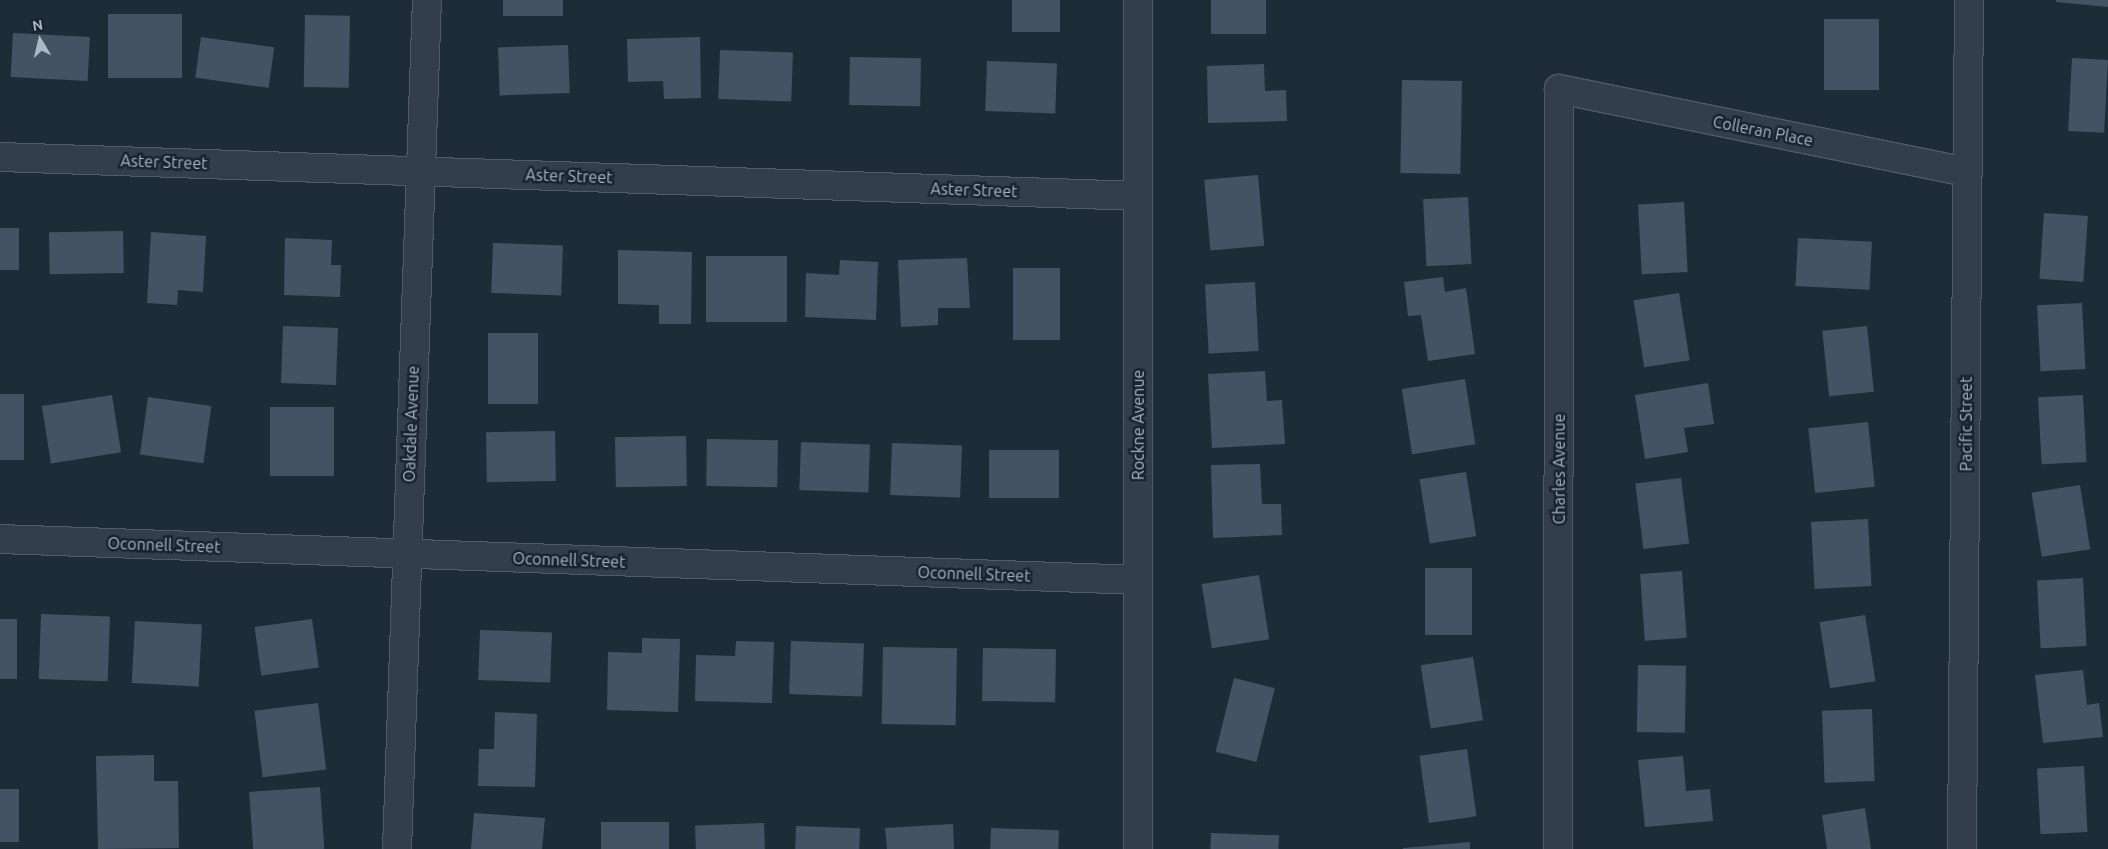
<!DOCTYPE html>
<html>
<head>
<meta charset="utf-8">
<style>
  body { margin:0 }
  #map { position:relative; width:2108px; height:849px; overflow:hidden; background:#1e2c38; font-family:Ubuntu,sans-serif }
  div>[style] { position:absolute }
  .building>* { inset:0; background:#445363; transform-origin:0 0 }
  .roads { filter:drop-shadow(1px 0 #4f5b67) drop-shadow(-1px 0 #4f5b67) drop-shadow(0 1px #4f5b67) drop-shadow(0 -1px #4f5b67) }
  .street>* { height:28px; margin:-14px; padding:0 14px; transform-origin:14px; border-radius:14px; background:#323e49 }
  span { translate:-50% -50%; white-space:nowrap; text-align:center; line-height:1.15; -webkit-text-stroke:5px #18232d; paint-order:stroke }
  .street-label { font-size:16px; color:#acb8c6 }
  .north { position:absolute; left:15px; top:15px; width:50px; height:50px; -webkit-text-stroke:4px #18232d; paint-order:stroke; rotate:351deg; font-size:14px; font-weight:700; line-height:20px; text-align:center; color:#acb8c6 }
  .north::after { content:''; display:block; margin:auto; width:18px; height:22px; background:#acb8c6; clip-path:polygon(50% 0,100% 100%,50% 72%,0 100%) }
</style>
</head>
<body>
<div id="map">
  <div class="building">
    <div style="left:503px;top:0;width:60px;height:16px"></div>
    <div style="left:1012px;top:0;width:48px;height:32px"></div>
    <div style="left:1211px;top:0;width:55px;height:34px"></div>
    <div style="clip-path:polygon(2056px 0,2108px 0,2108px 7px,2056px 2px)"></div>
    <div style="left:108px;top:14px;width:74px;height:64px"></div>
    <div style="left:305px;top:15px;width:45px;height:72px;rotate:1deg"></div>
    <div style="left:1824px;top:19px;width:55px;height:71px"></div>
    <div style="left:13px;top:33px;width:77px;height:44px;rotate:3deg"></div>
    <div style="left:201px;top:37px;width:74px;height:41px;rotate:8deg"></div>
    <div style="clip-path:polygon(700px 37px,701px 98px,664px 99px,663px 81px,628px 82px,627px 39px)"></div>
    <div style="left:568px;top:45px;width:48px;height:70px;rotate:88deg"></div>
    <div style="left:720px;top:50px;width:73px;height:49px;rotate:2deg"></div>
    <div style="left:850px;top:57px;width:71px;height:48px;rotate:1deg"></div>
    <div style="left:2072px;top:58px;width:36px;height:73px;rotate:3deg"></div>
    <div style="left:987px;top:61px;width:70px;height:50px;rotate:2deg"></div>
    <div style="clip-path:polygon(1264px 64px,1265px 91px,1286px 90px,1287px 121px,1208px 123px,1207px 66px)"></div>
    <div style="left:1402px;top:80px;width:60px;height:93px;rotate:1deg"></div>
    <div style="left:1258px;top:175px;width:71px;height:54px;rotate:85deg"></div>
    <div style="left:1468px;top:197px;width:67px;height:45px;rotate:87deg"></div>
    <div style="left:1684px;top:202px;width:70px;height:46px;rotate:87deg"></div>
    <div style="left:2044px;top:213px;width:44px;height:66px;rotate:4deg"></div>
    <div style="left:0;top:228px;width:19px;height:42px"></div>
    <div style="left:123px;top:231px;width:42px;height:74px;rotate:89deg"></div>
    <div style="clip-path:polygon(151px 232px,206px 236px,203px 292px,178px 290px,177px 305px,147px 303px)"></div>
    <div style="clip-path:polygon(285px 238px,332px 240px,331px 265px,341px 265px,340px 297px,284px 295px)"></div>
    <div style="left:1798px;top:238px;width:74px;height:48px;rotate:3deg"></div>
    <div style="left:493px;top:243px;width:70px;height:50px;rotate:2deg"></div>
    <div style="clip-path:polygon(618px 250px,692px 252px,691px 324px,659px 324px,659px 305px,618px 304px)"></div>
    <div style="left:706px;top:256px;width:81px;height:66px"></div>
    <div style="clip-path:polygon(967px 258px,970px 308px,938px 308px,938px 325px,901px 327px,898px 260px)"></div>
    <div style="clip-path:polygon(840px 260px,878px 262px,876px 320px,805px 317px,806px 273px,839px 275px)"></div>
    <div style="left:1013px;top:268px;width:47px;height:72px"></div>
    <div style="clip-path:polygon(1443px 277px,1445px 292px,1466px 288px,1475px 354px,1428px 361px,1421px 315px,1408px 316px,1404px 282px)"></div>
    <div style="left:1255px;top:282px;width:69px;height:50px;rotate:87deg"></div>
    <div style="left:1679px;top:293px;width:68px;height:46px;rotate:81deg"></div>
    <div style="left:2082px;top:303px;width:66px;height:45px;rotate:87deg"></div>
    <div style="left:283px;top:326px;width:55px;height:57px;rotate:2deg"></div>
    <div style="left:1867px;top:326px;width:66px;height:45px;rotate:84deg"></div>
    <div style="left:488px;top:333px;width:50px;height:71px"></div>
    <div style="clip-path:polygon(1265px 371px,1267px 401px,1282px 400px,1285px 444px,1212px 448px,1208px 374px)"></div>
    <div style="left:1465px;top:379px;width:66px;height:64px;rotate:81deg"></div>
    <div style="clip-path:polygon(1708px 383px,1714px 424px,1684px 428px,1688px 452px,1645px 459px,1635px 395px)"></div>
    <div style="left:0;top:394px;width:24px;height:66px"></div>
    <div style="left:112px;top:395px;width:58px;height:71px;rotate:81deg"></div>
    <div style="left:2083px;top:395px;width:67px;height:45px;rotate:87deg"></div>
    <div style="left:148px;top:397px;width:64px;height:58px;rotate:8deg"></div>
    <div style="left:270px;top:407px;width:64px;height:69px"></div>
    <div style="left:1868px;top:422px;width:65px;height:60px;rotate:84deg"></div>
    <div style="left:555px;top:431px;width:50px;height:69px;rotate:89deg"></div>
    <div style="left:686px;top:436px;width:50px;height:71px;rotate:89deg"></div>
    <div style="left:707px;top:439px;width:71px;height:47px;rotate:1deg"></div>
    <div style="left:801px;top:442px;width:69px;height:48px;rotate:2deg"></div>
    <div style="left:892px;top:443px;width:70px;height:52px;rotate:2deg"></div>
    <div style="left:1059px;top:450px;width:48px;height:70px;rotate:90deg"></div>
    <div style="clip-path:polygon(1260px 464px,1262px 504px,1281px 504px,1282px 535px,1213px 538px,1211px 465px)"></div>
    <div style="left:1466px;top:472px;width:65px;height:47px;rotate:81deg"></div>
    <div style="left:1681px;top:478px;width:66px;height:46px;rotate:83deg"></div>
    <div style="left:2080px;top:485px;width:65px;height:49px;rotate:81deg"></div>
    <div style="left:1868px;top:519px;width:67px;height:57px;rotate:87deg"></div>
    <div style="left:1425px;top:568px;width:47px;height:67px"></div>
    <div style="left:1682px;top:571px;width:67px;height:42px;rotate:86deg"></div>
    <div style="left:1259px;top:575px;width:65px;height:58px;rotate:81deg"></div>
    <div style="left:2083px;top:578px;width:68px;height:46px;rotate:87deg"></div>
    <div style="left:41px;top:614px;width:69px;height:65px;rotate:2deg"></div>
    <div style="left:1865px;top:615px;width:67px;height:46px;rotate:81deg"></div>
    <div style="left:0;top:619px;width:17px;height:60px"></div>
    <div style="left:312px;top:619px;width:49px;height:58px;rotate:82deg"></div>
    <div style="left:135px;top:621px;width:67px;height:62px;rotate:3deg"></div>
    <div style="left:480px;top:630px;width:72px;height:50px;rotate:2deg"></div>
    <div style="clip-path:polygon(642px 638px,680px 639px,678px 712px,607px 710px,608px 652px,642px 653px)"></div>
    <div style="clip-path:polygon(736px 641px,774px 642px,772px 703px,695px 701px,696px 655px,735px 656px)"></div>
    <div style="left:791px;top:641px;width:73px;height:53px;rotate:2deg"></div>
    <div style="left:883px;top:647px;width:74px;height:77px;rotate:1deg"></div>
    <div style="left:983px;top:648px;width:73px;height:53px;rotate:1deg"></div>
    <div style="left:1473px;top:657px;width:64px;height:53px;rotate:81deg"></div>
    <div style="left:1638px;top:665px;width:48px;height:67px;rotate:1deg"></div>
    <div style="clip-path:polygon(2083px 670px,2087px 705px,2099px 703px,2103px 737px,2043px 743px,2035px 675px)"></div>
    <div style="left:1234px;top:678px;width:42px;height:76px;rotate:14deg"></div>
    <div style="left:318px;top:703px;width:67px;height:64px;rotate:83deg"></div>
    <div style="left:1872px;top:709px;width:72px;height:50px;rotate:88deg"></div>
    <div style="clip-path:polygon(495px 712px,537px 714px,535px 787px,478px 786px,479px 749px,494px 749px)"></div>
    <div style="left:1467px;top:749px;width:68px;height:48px;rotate:82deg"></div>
    <div style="clip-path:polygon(154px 755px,154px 781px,178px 781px,179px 848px,98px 849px,96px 756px)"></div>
    <div style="clip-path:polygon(1683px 756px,1686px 791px,1710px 789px,1713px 821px,1645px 827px,1638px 760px)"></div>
    <div style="left:2084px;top:766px;width:66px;height:47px;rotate:87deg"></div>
    <div style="left:320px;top:787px;width:62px;height:71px;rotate:86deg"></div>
    <div style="left:0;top:789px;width:19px;height:53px"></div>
    <div style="clip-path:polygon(1865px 808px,1871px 849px,1827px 849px,1822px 815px)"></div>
    <div style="clip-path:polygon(474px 813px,545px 818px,542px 849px,471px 849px)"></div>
    <div style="left:669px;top:822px;width:27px;height:68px;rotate:90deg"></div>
    <div style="left:764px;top:823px;width:26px;height:69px;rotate:88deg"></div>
    <div style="clip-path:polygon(953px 824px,954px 849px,887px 849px,885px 828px)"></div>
    <div style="left:796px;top:826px;width:64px;height:23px;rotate:2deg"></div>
    <div style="left:991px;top:828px;width:68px;height:21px;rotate:2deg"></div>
    <div style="left:1211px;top:833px;width:68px;height:16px;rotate:2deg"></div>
    <div style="clip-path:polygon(1470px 842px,1470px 849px,1403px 849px,1403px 848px)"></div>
  </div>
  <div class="roads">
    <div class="street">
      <div style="left:1138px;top:0;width:849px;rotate:90deg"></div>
      <div style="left:0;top:157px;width:1139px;rotate:1.96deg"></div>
      <div style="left:0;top:539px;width:1139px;rotate:2.06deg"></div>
      <div style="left:397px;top:849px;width:850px;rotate:-87.98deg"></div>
      <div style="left:1558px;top:849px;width:760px;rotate:-89.92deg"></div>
      <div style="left:1559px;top:89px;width:417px;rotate:11.5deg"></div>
      <div style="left:1962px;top:849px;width:849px;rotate:-89.53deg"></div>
    </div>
  </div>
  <div class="street-label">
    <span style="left:1763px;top:131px;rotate:11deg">Colleran Place</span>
    <span style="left:164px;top:162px;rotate:2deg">Aster Street</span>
    <span style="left:569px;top:176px;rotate:2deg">Aster Street</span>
    <span style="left:974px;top:190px;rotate:2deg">Aster Street</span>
    <span style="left:411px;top:424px;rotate:-88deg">Oakdale Avenue</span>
    <span style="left:1966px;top:424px;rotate:-90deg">Pacific Street</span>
    <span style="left:1138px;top:425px;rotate:-90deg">Rockne Avenue</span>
    <span style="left:1559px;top:469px;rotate:-90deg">Charles Avenue</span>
    <span style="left:164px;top:545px;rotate:2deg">Oconnell Street</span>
    <span style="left:569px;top:560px;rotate:2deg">Oconnell Street</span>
    <span style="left:974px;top:574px;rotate:2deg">Oconnell Street</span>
  </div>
  <div class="north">N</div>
</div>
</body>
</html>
